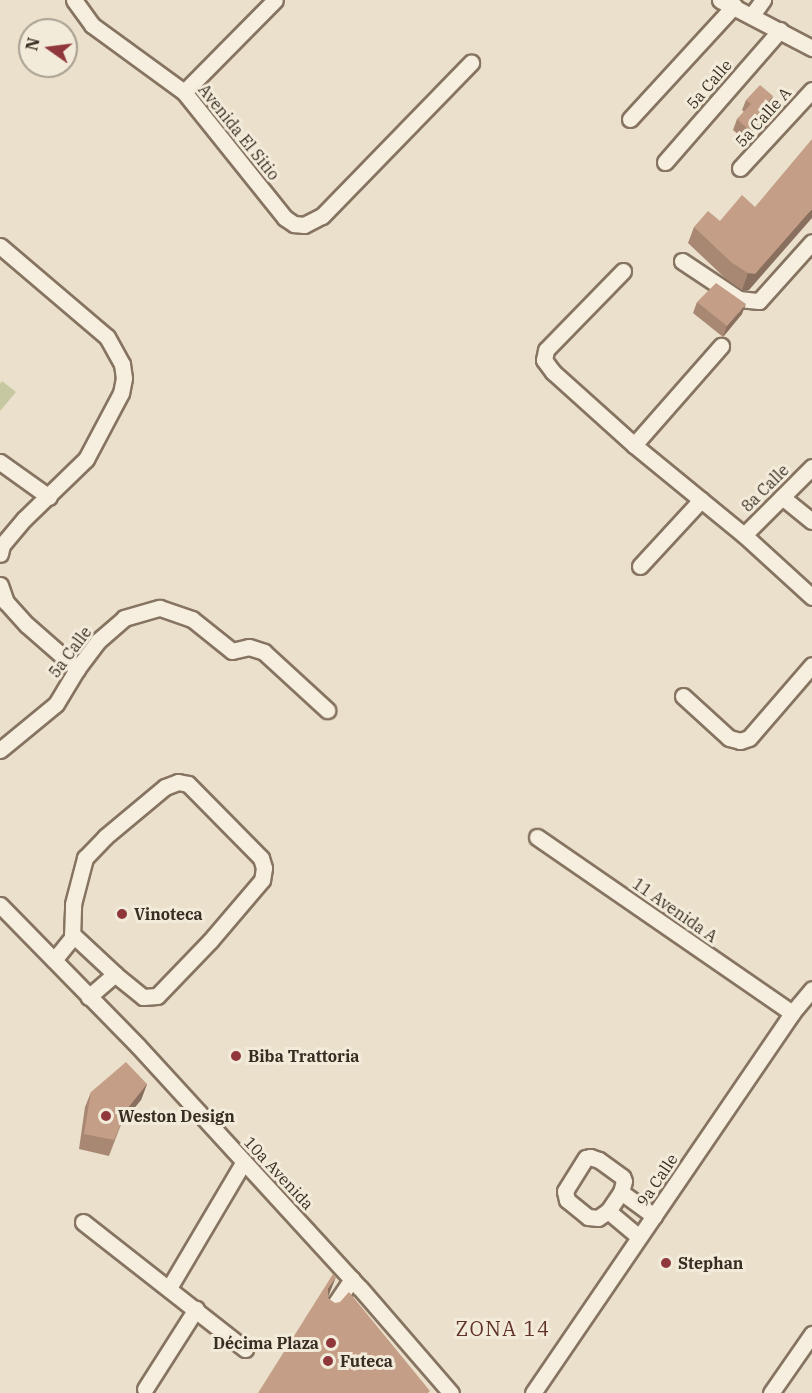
<!DOCTYPE html>
<html>
<head>
<meta charset="utf-8">
<style>
  body { margin:0 }
  #map { position:relative; width:812px; height:1393px; overflow:hidden; background:#ebe0cb; font-family:"IBM Plex Serif",serif }
  div>[style] { position:absolute }
  .green>* { inset:0; background:#c5c8a0 }
  .roads { filter:drop-shadow(2px 0 #867461) drop-shadow(-2px 0 #867461) drop-shadow(0 2px #867461) drop-shadow(0 -2px #867461) }
  .minor>* { height:15px; margin:-7.5px; padding:0 7.5px; transform-origin:7.5px; border-radius:7.5px; background:#f6eede }
  .wall>* { inset:0; background:#a98873 }
  .shaded-wall>* { inset:0; background:#896f5e }
  .building>* { inset:0; background:#c49e86 }
  .dots>* { width:16px; height:16px; translate:-50% -50%; box-sizing:border-box; border:3px solid #f3ebda; border-radius:50% }
  span { translate:-50% -50%; white-space:nowrap; text-align:center; line-height:1.15; -webkit-text-stroke:6px #f3ebda; paint-order:stroke }
  .street-label { font-size:16px; color:#382d23 }
  .poi-label { font-size:16px; color:#382d23; font-weight:700 }
  .left { translate:0 -50%; text-align:left }
  .right { translate:-100% -50%; text-align:right }
  .quarter-label { font-size:20px; color:#603127; letter-spacing:1.5px }
  .north { position:absolute; left:18px; top:18px; width:60px; height:60px; box-sizing:border-box; background:#f3ebda; border:2px solid #a89f91; border-radius:50%; rotate:284deg; font-size:16px; font-weight:700; line-height:24px; text-align:center; color:#382d23 }
  .north::after { content:''; display:block; margin:auto; width:21px; height:27px; background:#8f373b; clip-path:polygon(50% 0,100% 100%,50% 72%,0 100%) }
</style>
</head>
<body>
<div id="map">
  <div class="green">
    <div style="clip-path:polygon(2px 381px,16px 392px,0 411px,0 384px)"></div>
  </div>
  <div class="roads">
    <div class="minor">
      <div style="left:74px;top:0;width:31px;rotate:54deg"></div>
      <div style="left:92px;top:25px;width:114px;rotate:36.1deg"></div>
      <div style="left:184px;top:92px;width:161px;rotate:51.3deg"></div>
      <div style="left:285px;top:218px;width:11px;rotate:34deg"></div>
      <div style="left:294px;top:224px;width:10px;rotate:6deg"></div>
      <div style="left:304px;top:225px;width:20px;rotate:-27deg"></div>
      <div style="left:322px;top:216px;width:214px;rotate:-45.8deg"></div>
      <div style="left:720px;top:0;width:104px;rotate:27.6deg"></div>
      <div style="left:752px;top:15px;width:19px;rotate:-54deg"></div>
      <div style="left:184px;top:92px;width:129px;rotate:-45.3deg"></div>
      <div style="left:630px;top:119px;width:154px;rotate:-47.4deg"></div>
      <div style="left:665px;top:162px;width:175px;rotate:-48.9deg"></div>
      <div style="left:740px;top:168px;width:106px;rotate:-47.3deg"></div>
      <div style="left:0;top:246px;width:140px;rotate:40.4deg"></div>
      <div style="left:107px;top:337px;width:31px;rotate:61deg"></div>
      <div style="left:122px;top:364px;width:14px;rotate:82deg"></div>
      <div style="left:124px;top:378px;width:15px;rotate:101deg"></div>
      <div style="left:121px;top:393px;width:75px;rotate:117.9deg"></div>
      <div style="left:86px;top:459px;width:86px;rotate:135.9deg"></div>
      <div style="left:24px;top:519px;width:34px;rotate:130deg"></div>
      <div style="left:2px;top:545px;width:9px;rotate:103deg"></div>
      <div style="left:682px;top:261px;width:69px;rotate:33.7deg"></div>
      <div style="left:739px;top:299px;width:20px;rotate:6deg"></div>
      <div style="left:759px;top:301px;width:79px;rotate:-48.1deg"></div>
      <div style="left:623px;top:271px;width:110px;rotate:134.3deg"></div>
      <div style="left:546px;top:350px;width:10px;rotate:101deg"></div>
      <div style="left:544px;top:360px;width:15px;rotate:53deg"></div>
      <div style="left:553px;top:372px;width:109px;rotate:42deg"></div>
      <div style="left:634px;top:445px;width:142px;rotate:39.3deg"></div>
      <div style="left:744px;top:535px;width:92px;rotate:42.4deg"></div>
      <div style="left:634px;top:445px;width:132px;rotate:-48.7deg"></div>
      <div style="left:0;top:462px;width:60px;rotate:35.5deg"></div>
      <div style="left:782px;top:497px;width:38px;rotate:39deg"></div>
      <div style="left:744px;top:535px;width:96px;rotate:-45deg"></div>
      <div style="left:640px;top:566px;width:90px;rotate:-47.3deg"></div>
      <div style="left:0;top:585px;width:18px;rotate:71deg"></div>
      <div style="left:6px;top:602px;width:31px;rotate:48deg"></div>
      <div style="left:27px;top:625px;width:67px;rotate:41.3deg"></div>
      <div style="left:683px;top:696px;width:62px;rotate:42.4deg"></div>
      <div style="left:729px;top:738px;width:11px;rotate:15deg"></div>
      <div style="left:740px;top:741px;width:9px;rotate:-18deg"></div>
      <div style="left:749px;top:738px;width:96px;rotate:-49.2deg"></div>
      <div style="left:0;top:750px;width:72px;rotate:-39.4deg"></div>
      <div style="left:56px;top:704px;width:41px;rotate:-59deg"></div>
      <div style="left:77px;top:669px;width:35px;rotate:-53deg"></div>
      <div style="left:98px;top:641px;width:35px;rotate:-41deg"></div>
      <div style="left:124px;top:618px;width:37px;rotate:-16deg"></div>
      <div style="left:160px;top:608px;width:34px;rotate:19deg"></div>
      <div style="left:192px;top:619px;width:51px;rotate:38.7deg"></div>
      <div style="left:232px;top:651px;width:17px;rotate:-13deg"></div>
      <div style="left:249px;top:647px;width:16px;rotate:18deg"></div>
      <div style="left:264px;top:652px;width:86px;rotate:42.6deg"></div>
      <div style="left:537px;top:837px;width:310px;rotate:34.6deg"></div>
      <div style="left:0;top:905px;width:197px;rotate:45.6deg"></div>
      <div style="left:138px;top:1046px;width:328px;rotate:47.5deg"></div>
      <div style="left:360px;top:1288px;width:139px;rotate:49.1deg"></div>
      <div style="left:72px;top:934px;width:59px;rotate:42.9deg"></div>
      <div style="left:54px;top:960px;width:28px;rotate:-51deg"></div>
      <div style="left:72px;top:938px;width:34px;rotate:-88deg"></div>
      <div style="left:73px;top:904px;width:48px;rotate:-75.4deg"></div>
      <div style="left:85px;top:858px;width:29px;rotate:-46deg"></div>
      <div style="left:105px;top:837px;width:78px;rotate:-39.8deg"></div>
      <div style="left:165px;top:787px;width:14px;rotate:-21deg"></div>
      <div style="left:178px;top:782px;width:10px;rotate:11deg"></div>
      <div style="left:188px;top:784px;width:104px;rotate:45.4deg"></div>
      <div style="left:261px;top:858px;width:10px;rotate:73deg"></div>
      <div style="left:264px;top:868px;width:12px;rotate:99deg"></div>
      <div style="left:262px;top:880px;width:80px;rotate:130.4deg"></div>
      <div style="left:210px;top:941px;width:76px;rotate:133.9deg"></div>
      <div style="left:157px;top:996px;width:14px;rotate:176deg"></div>
      <div style="left:143px;top:997px;width:36px;rotate:-141deg"></div>
      <div style="left:115px;top:974px;width:35px;rotate:139deg"></div>
      <div style="left:590px;top:1157px;width:9px;rotate:18deg"></div>
      <div style="left:599px;top:1160px;width:29px;rotate:36deg"></div>
      <div style="left:622px;top:1177px;width:4px;rotate:63deg"></div>
      <div style="left:624px;top:1181px;width:11px;rotate:105deg"></div>
      <div style="left:621px;top:1192px;width:23px;rotate:124deg"></div>
      <div style="left:608px;top:1211px;width:12px;rotate:145deg"></div>
      <div style="left:598px;top:1218px;width:10px;rotate:-174deg"></div>
      <div style="left:588px;top:1217px;width:27px;rotate:-141deg"></div>
      <div style="left:567px;top:1200px;width:9px;rotate:-103deg"></div>
      <div style="left:565px;top:1191px;width:39px;rotate:-58deg"></div>
      <div style="left:586px;top:1158px;width:4px;rotate:-14deg"></div>
      <div style="left:621px;top:1192px;width:41px;rotate:36deg"></div>
      <div style="left:608px;top:1211px;width:40px;rotate:40deg"></div>
      <div style="left:83px;top:1222px;width:206px;rotate:38.1deg"></div>
      <div style="left:169px;top:1288px;width:147px;rotate:-59.4deg"></div>
      <div style="left:329px;top:1313px;width:41px;rotate:-55.9deg"></div>
      <div style="left:145px;top:1389px;width:95px;rotate:-57.5deg"></div>
      <div style="left:533px;top:1393px;width:460px;rotate:-55.7deg"></div>
      <div style="left:792px;top:1013px;width:31px;rotate:-50deg"></div>
      <div style="left:771px;top:1393px;width:72px;rotate:-55.2deg"></div>
    </div>
  </div>
  <div class="wall">
    <div style="clip-path:polygon(746px 100px,769px 107px,763px 113px,764px 114px,761px 124px,746px 141px,733px 130px,737px 119px,744px 112px,742px 110px)"></div>
    <div style="clip-path:polygon(755px 207px,749px 290px,742px 290px,725px 278px,688px 243px,694px 227px,720px 221px)"></div>
    <div style="clip-path:polygon(697px 302px,742px 314px,723px 337px,693px 313px)"></div>
    <div style="clip-path:polygon(147px 1084px,141px 1100px,121px 1124px,109px 1156px,79px 1149px,85px 1107px,91px 1092px)"></div>
  </div>
  <div class="shaded-wall">
    <div style="clip-path:polygon(773px 96px,769px 107px,756px 121px,760px 111px)"></div>
    <div style="clip-path:polygon(764px 114px,761px 124px,746px 141px,750px 131px)"></div>
    <div style="clip-path:polygon(812px 209px,812px 218px,749px 290px,742px 290px,748px 273px)"></div>
    <div style="clip-path:polygon(746px 304px,742px 314px,723px 337px,727px 326px)"></div>
    <div style="clip-path:polygon(147px 1084px,141px 1100px,121px 1124px,109px 1156px,127px 1109px)"></div>
    <div style="clip-path:polygon(336px 1277px,328px 1297px,328px 1288px)"></div>
  </div>
  <div class="building">
    <div style="clip-path:polygon(760px 85px,773px 96px,760px 111px,764px 114px,750px 131px,737px 119px,751px 104px,746px 100px)"></div>
    <div style="clip-path:polygon(812px 139px,812px 209px,755px 274px,748px 273px,731px 262px,694px 227px,708px 211px,720px 221px,742px 195px,755px 207px)"></div>
    <div style="clip-path:polygon(716px 283px,746px 304px,727px 326px,697px 302px)"></div>
    <div style="clip-path:polygon(126px 1062px,147px 1084px,127px 1109px,114px 1140px,84px 1134px,91px 1092px)"></div>
    <div style="clip-path:polygon(333px 1274px,336px 1277px,328px 1288px,328px 1298px,335px 1303px,340px 1302px,349px 1292px,430px 1391px,428px 1393px,258px 1393px)"></div>
  </div>
  <div class="dots">
    <div style="left:122px;top:914px;background:#8f373b"></div>
    <div style="left:236px;top:1056px;background:#8f373b"></div>
    <div style="left:106px;top:1116px;background:#8f373b"></div>
    <div style="left:666px;top:1263px;background:#8f373b"></div>
    <div style="left:331px;top:1343px;background:#8f373b"></div>
    <div style="left:328px;top:1361px;background:#8f373b"></div>
  </div>
  <div class="street-label">
    <span style="left:709px;top:84px;rotate:-49deg">5a Calle</span>
    <span style="left:763px;top:117px;rotate:-48deg">5a Calle A</span>
    <span style="left:239px;top:132px;rotate:51deg">Avenida El Sitio</span>
    <span style="left:765px;top:488px;rotate:-45deg">8a Calle</span>
    <span style="left:70px;top:652px;rotate:-53deg">5a Calle</span>
    <span style="left:675px;top:910px;rotate:35deg">11 Avenida A</span>
    <span style="left:279px;top:1173px;rotate:47deg">10a Avenida</span>
    <span style="left:657px;top:1180px;rotate:-56deg">9a Calle</span>
  </div>
  <div class="poi-label">
    <span class="left" style="left:134px;top:914px">Vinoteca</span>
    <span class="left" style="left:248px;top:1056px">Biba Trattoria</span>
    <span class="left" style="left:118px;top:1116px">Weston Design</span>
    <span class="left" style="left:678px;top:1263px">Stephan</span>
    <span class="right" style="left:319px;top:1343px">Décima Plaza</span>
    <span class="left" style="left:340px;top:1361px">Futeca</span>
  </div>
  <div class="quarter-label">
    <span style="left:503px;top:1328px">ZONA 14</span>
  </div>
  <div class="north">N</div>
</div>
</body>
</html>
